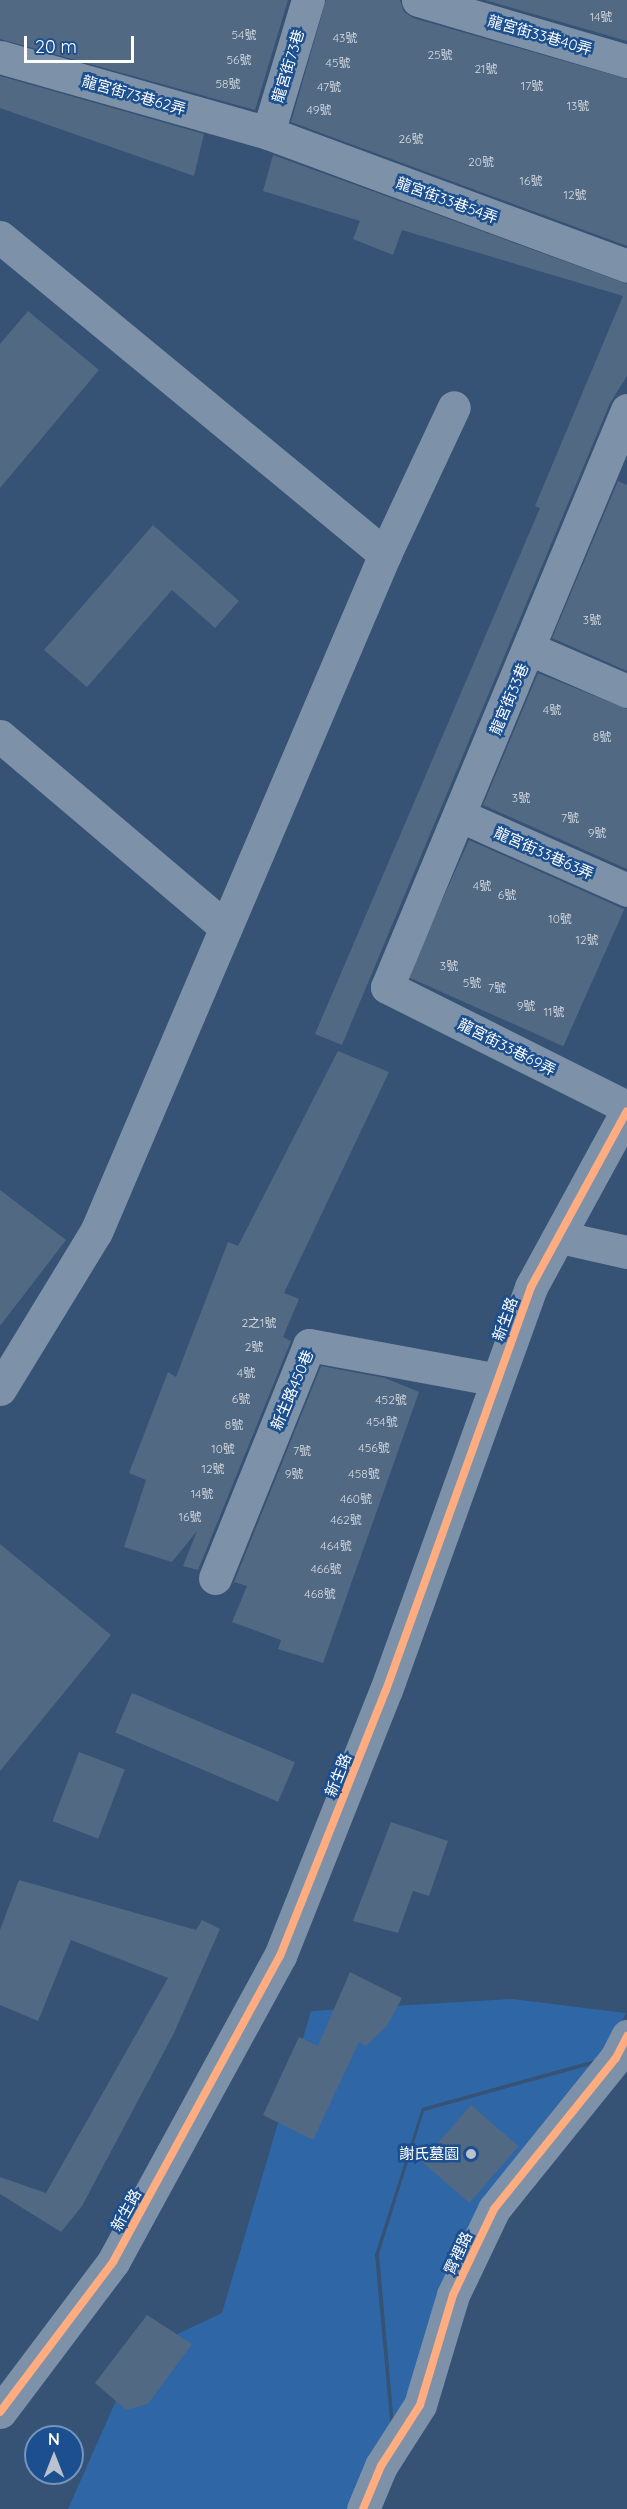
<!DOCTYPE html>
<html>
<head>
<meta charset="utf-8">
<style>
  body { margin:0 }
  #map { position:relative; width:627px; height:2509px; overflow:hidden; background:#365274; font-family:Quicksand,"Noto Sans TC",sans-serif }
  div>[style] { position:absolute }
  .green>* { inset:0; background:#2f66a5 }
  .building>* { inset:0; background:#526984; transform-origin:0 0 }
  .minor>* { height:33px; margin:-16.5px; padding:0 16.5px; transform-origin:16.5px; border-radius:16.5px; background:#7d92a8 }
  .cycleway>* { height:8px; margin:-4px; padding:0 4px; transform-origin:4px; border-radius:4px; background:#ffac80 }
  .dots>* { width:16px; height:16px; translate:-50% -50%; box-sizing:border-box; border:3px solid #1b4f8f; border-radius:50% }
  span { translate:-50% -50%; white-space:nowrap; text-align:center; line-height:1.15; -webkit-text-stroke:5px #1b4f8f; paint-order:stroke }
  .number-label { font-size:12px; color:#d4dae0 }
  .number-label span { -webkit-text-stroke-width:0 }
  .street-label { font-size:15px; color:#fff }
  .poi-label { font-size:15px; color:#fff }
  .right { translate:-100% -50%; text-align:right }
  .north { position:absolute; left:24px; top:2425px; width:60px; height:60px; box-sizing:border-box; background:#1b4f8f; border:2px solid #7695bc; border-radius:50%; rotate:0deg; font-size:16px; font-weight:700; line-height:24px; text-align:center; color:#fff }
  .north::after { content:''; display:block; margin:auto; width:21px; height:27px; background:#b9c2ce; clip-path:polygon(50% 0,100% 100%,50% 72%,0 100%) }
  .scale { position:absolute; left:24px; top:36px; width:110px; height:27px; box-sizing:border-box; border:3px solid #fff; border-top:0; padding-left:8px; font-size:18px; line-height:21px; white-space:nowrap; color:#fff; -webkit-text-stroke:4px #1b4f8f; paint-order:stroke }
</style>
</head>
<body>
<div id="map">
  <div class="green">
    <div style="clip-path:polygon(512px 1999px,626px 2013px,602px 2058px,422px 2108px,375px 2255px,391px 2430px,349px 2509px,68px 2509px,137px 2353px,222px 2313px,311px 2011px)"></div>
    <div style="clip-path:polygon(605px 2061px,480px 2213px,394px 2426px,379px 2254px,424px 2111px)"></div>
  </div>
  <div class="building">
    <div style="clip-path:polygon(0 0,288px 0,255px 110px,0 39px)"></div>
    <div style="clip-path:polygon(326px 0,400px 0,404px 12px,413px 18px,627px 79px,627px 246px,291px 122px)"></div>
    <div style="clip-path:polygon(485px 0,627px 0,627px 41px)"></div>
    <div style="clip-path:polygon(0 76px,204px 134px,194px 176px,0 108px)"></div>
    <div style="clip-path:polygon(273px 155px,627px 284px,627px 376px,610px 403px,342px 1045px,315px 1034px,540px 508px,535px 506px,623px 296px,402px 230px,393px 255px,353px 239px,360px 221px,263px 191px)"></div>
    <div style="clip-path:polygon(28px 311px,99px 370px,0 488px,0 344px)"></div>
    <div style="clip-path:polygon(618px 481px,627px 485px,627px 671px,552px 638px)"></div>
    <div style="clip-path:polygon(153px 525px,239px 601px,215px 628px,172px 590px,87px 687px,44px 650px)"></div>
    <div style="clip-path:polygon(538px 673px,627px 709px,627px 869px,483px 805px)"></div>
    <div style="left:469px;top:840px;width:170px;height:150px;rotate:24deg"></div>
    <div style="clip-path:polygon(338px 1051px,389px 1072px,284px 1293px,299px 1299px,283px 1337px,291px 1341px,198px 1570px,183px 1566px,197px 1531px,172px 1562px,124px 1547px,146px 1480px,129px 1473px,168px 1372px,176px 1377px,228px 1242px,238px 1246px)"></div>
    <div style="clip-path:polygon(0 1190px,66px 1240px,0 1326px)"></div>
    <div style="clip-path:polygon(321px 1366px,385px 1378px,419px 1392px,323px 1663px,278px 1649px,281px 1640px,232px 1622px,247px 1586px,234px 1582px)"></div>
    <div style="clip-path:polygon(0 1544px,111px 1635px,0 1771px)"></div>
    <div style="left:132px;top:1693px;width:177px;height:43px;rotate:23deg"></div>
    <div style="left:79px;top:1752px;width:49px;height:74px;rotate:21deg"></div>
    <div style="clip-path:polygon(391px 1822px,448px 1841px,429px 1896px,413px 1891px,398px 1933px,353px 1921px)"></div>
    <div style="clip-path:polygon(19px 1880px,196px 1930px,202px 1920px,220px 1929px,174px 2033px,82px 2206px,61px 2232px,0 2194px,0 2177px,46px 2193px,168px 1978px,71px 1940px,38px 2021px,0 2005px,0 1930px)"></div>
    <div style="clip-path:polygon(350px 1972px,402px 1998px,387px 2026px,366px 2046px,359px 2042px,313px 2140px,263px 2115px,299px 2037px,318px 2046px)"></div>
    <div style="left:471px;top:2105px;width:63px;height:75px;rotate:41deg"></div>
    <div style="clip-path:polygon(147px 2315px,192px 2344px,148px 2404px,126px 2410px,95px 2383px)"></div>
  </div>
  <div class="minor">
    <div style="left:418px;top:0;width:218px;rotate:16.3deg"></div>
    <div style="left:0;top:57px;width:279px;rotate:15.8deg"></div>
    <div style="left:268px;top:133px;width:383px;rotate:20.3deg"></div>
    <div style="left:268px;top:133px;width:139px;rotate:-73.3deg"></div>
    <div style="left:0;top:237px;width:499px;rotate:39.5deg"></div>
    <div style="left:627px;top:410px;width:625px;rotate:112.58deg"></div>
    <div style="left:387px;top:987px;width:268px;rotate:26.6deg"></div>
    <div style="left:530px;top:649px;width:106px;rotate:23.4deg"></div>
    <div style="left:0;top:736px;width:295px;rotate:40.3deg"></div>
    <div style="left:461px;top:816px;width:182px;rotate:24deg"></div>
    <div style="left:560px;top:1237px;width:69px;rotate:12.6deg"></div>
    <div style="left:0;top:1389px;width:184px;rotate:-58.6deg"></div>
    <div style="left:96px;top:1232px;width:737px;rotate:-66.91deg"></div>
    <div style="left:385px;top:554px;width:162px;rotate:-64.9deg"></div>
    <div style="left:215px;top:1578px;width:251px;rotate:-68deg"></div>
    <div style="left:309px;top:1345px;width:191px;rotate:10.5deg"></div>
    <div style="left:0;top:2412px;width:188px;rotate:-53deg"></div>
    <div style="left:113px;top:2262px;width:349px;rotate:-61.4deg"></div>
    <div style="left:280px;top:1956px;width:286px;rotate:-68.3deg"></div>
    <div style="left:386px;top:1690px;width:428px;rotate:-70.2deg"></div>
    <div style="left:531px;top:1287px;width:200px;rotate:-61.4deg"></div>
    <div style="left:363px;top:2509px;width:47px;rotate:-67.3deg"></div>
    <div style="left:381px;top:2466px;width:72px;rotate:-57.4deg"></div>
    <div style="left:420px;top:2405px;width:115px;rotate:-73.3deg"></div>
    <div style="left:453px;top:2295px;width:95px;rotate:-64.5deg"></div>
    <div style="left:494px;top:2209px;width:194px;rotate:-51.1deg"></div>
    <div style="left:616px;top:2058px;width:25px;rotate:-63deg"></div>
  </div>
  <div class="cycleway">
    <div style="left:0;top:2412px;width:188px;rotate:-53deg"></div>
    <div style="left:113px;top:2262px;width:349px;rotate:-61.4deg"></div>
    <div style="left:280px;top:1956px;width:286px;rotate:-68.3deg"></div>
    <div style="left:386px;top:1690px;width:428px;rotate:-70.2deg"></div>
    <div style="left:531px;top:1287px;width:200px;rotate:-61.4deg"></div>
    <div style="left:363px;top:2509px;width:47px;rotate:-67.3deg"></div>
    <div style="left:381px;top:2466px;width:72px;rotate:-57.4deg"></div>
    <div style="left:420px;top:2405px;width:115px;rotate:-73.3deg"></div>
    <div style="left:453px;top:2295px;width:95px;rotate:-64.5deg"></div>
    <div style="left:494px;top:2209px;width:194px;rotate:-51.1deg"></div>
    <div style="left:616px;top:2058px;width:25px;rotate:-63deg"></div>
  </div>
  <div class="dots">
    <div style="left:471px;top:2154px;background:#b9c2ce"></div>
  </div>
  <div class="number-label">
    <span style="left:601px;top:17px">14號</span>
    <span style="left:244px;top:35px">54號</span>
    <span style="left:345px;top:38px">43號</span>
    <span style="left:440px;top:55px">25號</span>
    <span style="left:239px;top:60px">56號</span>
    <span style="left:338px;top:63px">45號</span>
    <span style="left:486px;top:69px">21號</span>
    <span style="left:228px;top:84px">58號</span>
    <span style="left:532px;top:86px">17號</span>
    <span style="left:329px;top:87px">47號</span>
    <span style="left:578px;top:106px">13號</span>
    <span style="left:319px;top:110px">49號</span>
    <span style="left:411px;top:139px">26號</span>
    <span style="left:481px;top:162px">20號</span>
    <span style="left:531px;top:181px">16號</span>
    <span style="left:575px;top:195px">12號</span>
    <span style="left:592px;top:620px">3號</span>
    <span style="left:552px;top:710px">4號</span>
    <span style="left:602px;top:737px">8號</span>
    <span style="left:521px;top:798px">3號</span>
    <span style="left:570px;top:818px">7號</span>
    <span style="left:597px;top:833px">9號</span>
    <span style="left:482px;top:886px">4號</span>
    <span style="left:507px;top:895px">6號</span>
    <span style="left:560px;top:919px">10號</span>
    <span style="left:587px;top:940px">12號</span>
    <span style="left:449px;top:966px">3號</span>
    <span style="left:472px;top:983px">5號</span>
    <span style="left:497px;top:988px">7號</span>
    <span style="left:526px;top:1006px">9號</span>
    <span style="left:554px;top:1012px">11號</span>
    <span style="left:259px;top:1323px">2之1號</span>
    <span style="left:254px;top:1347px">2號</span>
    <span style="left:246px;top:1373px">4號</span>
    <span style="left:241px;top:1399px">6號</span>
    <span style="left:391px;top:1400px">452號</span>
    <span style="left:382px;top:1422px">454號</span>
    <span style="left:234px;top:1425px">8號</span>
    <span style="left:374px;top:1448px">456號</span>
    <span style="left:223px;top:1449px">10號</span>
    <span style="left:302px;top:1451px">7號</span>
    <span style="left:213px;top:1469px">12號</span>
    <span style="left:294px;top:1474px">9號</span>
    <span style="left:364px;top:1474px">458號</span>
    <span style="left:202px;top:1494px">14號</span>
    <span style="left:356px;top:1499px">460號</span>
    <span style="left:190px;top:1517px">16號</span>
    <span style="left:346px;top:1520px">462號</span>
    <span style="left:336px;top:1546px">464號</span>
    <span style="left:326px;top:1569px">466號</span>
    <span style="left:320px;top:1594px">468號</span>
  </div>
  <div class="street-label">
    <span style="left:540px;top:35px;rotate:16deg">龍宮街33巷40弄</span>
    <span style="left:288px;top:66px;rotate:-73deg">龍宮街73巷</span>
    <span style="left:134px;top:95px;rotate:16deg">龍宮街73巷62弄</span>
    <span style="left:447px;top:200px;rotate:20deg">龍宮街33巷54弄</span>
    <span style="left:509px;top:699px;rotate:-67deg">龍宮街33巷</span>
    <span style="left:544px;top:853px;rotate:24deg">龍宮街33巷63弄</span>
    <span style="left:507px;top:1047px;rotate:27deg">龍宮街33巷69弄</span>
    <span style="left:505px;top:1319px;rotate:-70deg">新生路</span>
    <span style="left:292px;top:1390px;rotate:-67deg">新生路450巷</span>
    <span style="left:338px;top:1775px;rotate:-68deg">新生路</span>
    <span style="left:126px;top:2210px;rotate:-61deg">新生路</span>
    <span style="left:458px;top:2253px;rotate:-65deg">霄裡路</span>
  </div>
  <div class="poi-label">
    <span class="right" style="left:459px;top:2154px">謝氏墓園</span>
  </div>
  <div class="north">N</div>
  <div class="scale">20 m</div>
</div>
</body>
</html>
